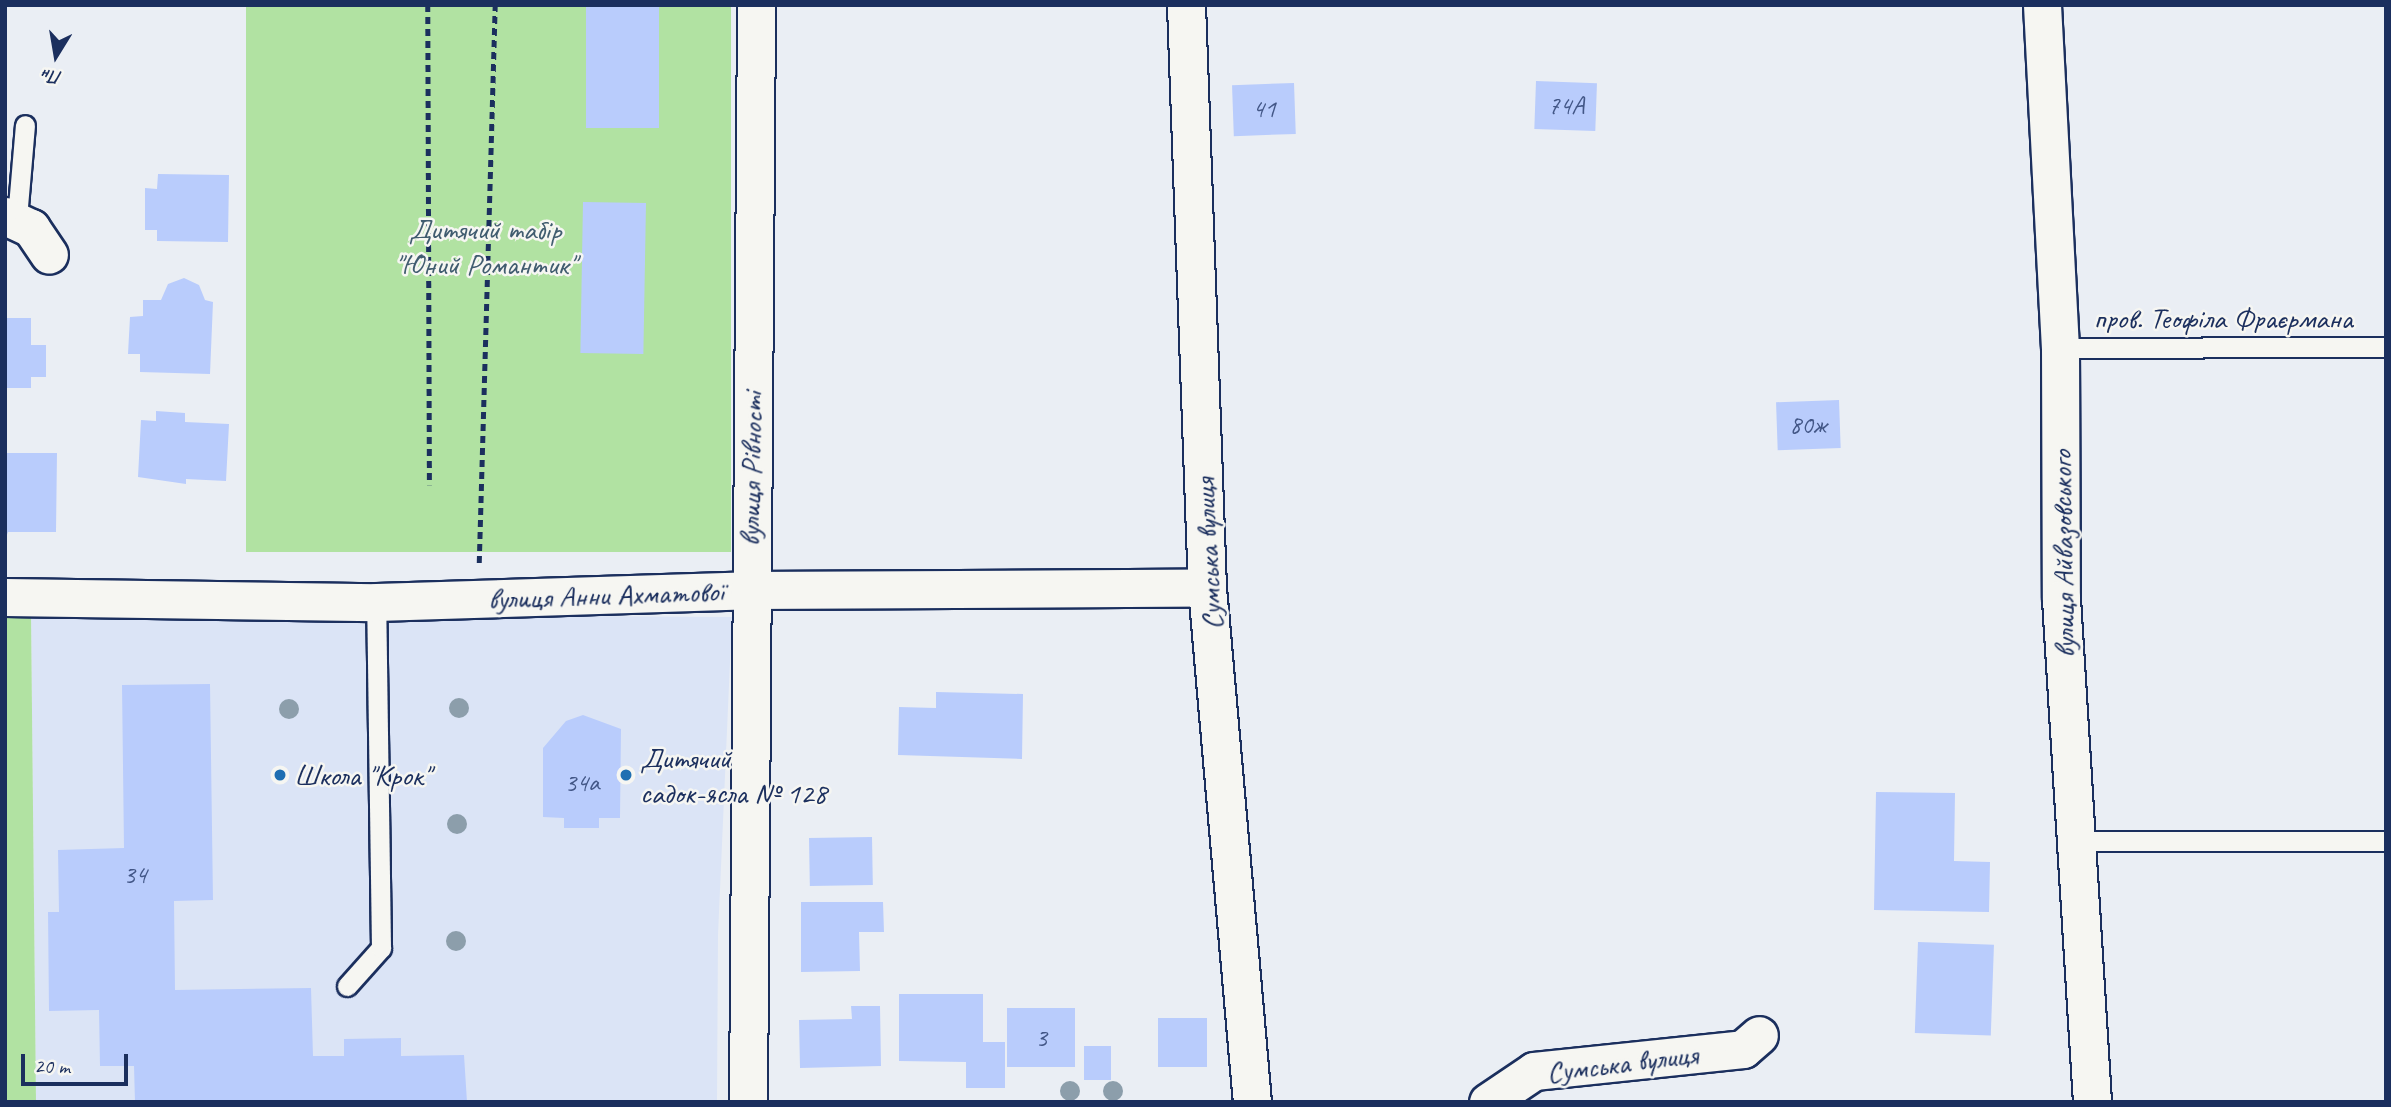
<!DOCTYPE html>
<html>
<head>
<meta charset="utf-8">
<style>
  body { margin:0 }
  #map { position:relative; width:2391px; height:1107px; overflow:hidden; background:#eaeef4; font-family:Caveat,sans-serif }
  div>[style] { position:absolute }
  .built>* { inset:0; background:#dbe4f6 }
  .green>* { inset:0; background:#b1e2a2; transform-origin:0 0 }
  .building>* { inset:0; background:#b9ccfc; transform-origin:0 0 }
  .path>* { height:4.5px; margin-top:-2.25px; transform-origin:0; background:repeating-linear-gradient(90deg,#1b2f5e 0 7px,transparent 0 12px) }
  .roads { filter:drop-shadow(2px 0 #1b2f5e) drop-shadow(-2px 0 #1b2f5e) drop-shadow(0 2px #1b2f5e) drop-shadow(0 -2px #1b2f5e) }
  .service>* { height:19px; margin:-9.5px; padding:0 9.5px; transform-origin:9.5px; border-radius:9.5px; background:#f6f6f2 }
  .minor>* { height:37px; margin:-18.5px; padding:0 18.5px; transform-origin:18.5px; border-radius:18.5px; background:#f6f6f2 }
  .trees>* { width:20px; height:20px; margin:-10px; border-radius:50%; background:#8c9eab }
  .dots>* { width:19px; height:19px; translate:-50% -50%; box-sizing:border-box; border:4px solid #f6f6f2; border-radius:50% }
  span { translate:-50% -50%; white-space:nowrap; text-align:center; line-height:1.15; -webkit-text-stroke:5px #f6f6f2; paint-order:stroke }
  .number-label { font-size:26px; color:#425686 }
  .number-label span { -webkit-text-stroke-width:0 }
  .park-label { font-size:30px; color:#405c6f }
  .street-label { font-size:30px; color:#1b2f5e }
  .poi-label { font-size:30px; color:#1b2f5e }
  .left { translate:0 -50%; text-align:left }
  .frame { position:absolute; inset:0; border:7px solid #1b2f5e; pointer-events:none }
  .north { position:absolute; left:21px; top:21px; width:70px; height:70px; -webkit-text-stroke:5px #f6f6f2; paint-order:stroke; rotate:191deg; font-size:19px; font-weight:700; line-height:28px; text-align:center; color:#1b2f5e }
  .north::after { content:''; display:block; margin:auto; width:24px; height:32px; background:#1b2f5e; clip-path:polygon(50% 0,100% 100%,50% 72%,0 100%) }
  .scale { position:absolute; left:21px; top:1054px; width:107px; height:32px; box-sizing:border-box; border:4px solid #1b2f5e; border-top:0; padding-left:9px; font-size:21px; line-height:24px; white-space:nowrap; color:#1b2f5e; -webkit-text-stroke:5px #f6f6f2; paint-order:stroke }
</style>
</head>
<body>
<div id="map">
  <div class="built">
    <div style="clip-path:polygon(31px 613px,732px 617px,718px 935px,717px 1102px,36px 1102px)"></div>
  </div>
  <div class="green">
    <div style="left:246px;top:5px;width:485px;height:547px"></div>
    <div style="clip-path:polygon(5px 613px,31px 613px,36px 1102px,5px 1102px)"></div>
  </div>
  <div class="building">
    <div style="left:586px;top:5px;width:73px;height:123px"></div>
    <div style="left:1536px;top:81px;width:61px;height:48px;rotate:2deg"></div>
    <div style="left:1294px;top:83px;width:51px;height:62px;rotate:88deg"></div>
    <div style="clip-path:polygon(158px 174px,229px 175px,228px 242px,157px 241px,157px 230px,145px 230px,145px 188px,157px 189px)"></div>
    <div style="left:583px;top:202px;width:63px;height:151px;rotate:1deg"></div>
    <div style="clip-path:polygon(184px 278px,199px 285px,205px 300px,213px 302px,210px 374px,140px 372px,140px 354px,128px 354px,130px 317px,143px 316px,143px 300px,161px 300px,168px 284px)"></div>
    <div style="clip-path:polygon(5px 318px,31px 318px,31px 345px,46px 345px,46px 377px,31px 377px,31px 388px,5px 388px)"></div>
    <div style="left:1839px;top:400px;width:48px;height:63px;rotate:88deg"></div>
    <div style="clip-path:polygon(156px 411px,185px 413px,185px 422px,229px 424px,226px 481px,186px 479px,186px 484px,138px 477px,141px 420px,156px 421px)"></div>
    <div style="clip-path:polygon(5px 453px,57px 453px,56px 532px,8px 532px,5px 540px)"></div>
    <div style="clip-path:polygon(210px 684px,213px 900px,174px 901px,175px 990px,311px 988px,313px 1056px,344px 1056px,344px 1039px,401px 1038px,401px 1056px,464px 1055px,467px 1102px,135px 1102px,134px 1066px,100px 1066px,99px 1010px,49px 1011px,48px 912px,59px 912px,58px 850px,124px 848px,122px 685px)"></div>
    <div style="clip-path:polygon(936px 692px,1023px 694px,1022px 759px,898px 755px,899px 707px,936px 708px)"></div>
    <div style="clip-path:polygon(583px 715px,621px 729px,620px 818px,599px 818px,599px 828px,564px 828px,564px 818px,543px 817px,543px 748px,566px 721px)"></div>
    <div style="clip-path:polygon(1876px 792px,1955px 793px,1954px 861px,1990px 862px,1989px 912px,1874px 910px)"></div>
    <div style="left:872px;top:837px;width:48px;height:63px;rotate:89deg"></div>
    <div style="clip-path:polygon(801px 902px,883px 902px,884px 932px,859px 932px,860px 971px,801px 972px)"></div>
    <div style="left:1918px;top:942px;width:76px;height:91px;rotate:2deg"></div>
    <div style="clip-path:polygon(899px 994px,983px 994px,983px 1042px,1005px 1042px,1005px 1088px,966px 1088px,966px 1062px,899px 1061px)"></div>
    <div style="clip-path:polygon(851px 1006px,880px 1006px,881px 1066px,800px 1068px,799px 1020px,852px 1019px)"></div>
    <div style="left:1075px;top:1008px;width:59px;height:68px;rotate:90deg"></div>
    <div style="left:1158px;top:1018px;width:49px;height:49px"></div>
    <div style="left:1084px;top:1046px;width:27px;height:34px"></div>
  </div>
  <div class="path">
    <div style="left:428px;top:5px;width:480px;rotate:89.8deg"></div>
    <div style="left:479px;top:563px;width:558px;rotate:-88.36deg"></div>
  </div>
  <div class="roads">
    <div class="service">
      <div style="left:17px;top:218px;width:93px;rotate:-85.1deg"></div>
      <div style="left:2060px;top:348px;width:326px;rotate:-0.2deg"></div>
      <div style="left:2076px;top:841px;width:310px"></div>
      <div style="left:347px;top:986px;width:51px;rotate:-48.2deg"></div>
      <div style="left:381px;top:948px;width:346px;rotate:-90.8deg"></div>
    </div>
    <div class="minor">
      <div style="left:1186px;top:5px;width:583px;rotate:87.94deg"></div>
      <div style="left:1207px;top:588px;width:516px;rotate:85deg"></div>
      <div style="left:2042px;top:5px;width:343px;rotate:87deg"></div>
      <div style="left:2060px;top:348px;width:251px;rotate:89.8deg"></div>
      <div style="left:2061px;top:599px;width:504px;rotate:86.47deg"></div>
      <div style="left:5px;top:216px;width:29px;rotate:25deg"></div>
      <div style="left:31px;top:228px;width:32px;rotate:56deg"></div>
      <div style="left:5px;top:597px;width:371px;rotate:0.8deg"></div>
      <div style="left:376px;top:602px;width:373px;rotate:-1.8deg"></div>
      <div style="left:749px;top:590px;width:458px;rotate:-0.3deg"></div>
      <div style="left:748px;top:1102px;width:1097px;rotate:-89.58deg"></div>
      <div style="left:1488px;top:1102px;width:55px;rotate:-34deg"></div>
      <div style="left:1534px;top:1071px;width:210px;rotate:-6deg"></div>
      <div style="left:1743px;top:1049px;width:21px;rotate:-41deg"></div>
    </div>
  </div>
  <div class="trees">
    <div style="left:459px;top:708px"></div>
    <div style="left:289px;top:709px"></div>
    <div style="left:457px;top:824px"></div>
    <div style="left:456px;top:941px"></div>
    <div style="left:1070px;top:1091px"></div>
    <div style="left:1113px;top:1091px"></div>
  </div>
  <div class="dots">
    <div style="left:280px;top:775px;background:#1f6fb2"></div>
    <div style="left:626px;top:775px;background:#1f6fb2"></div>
  </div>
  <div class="number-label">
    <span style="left:1566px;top:106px">74А</span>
    <span style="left:1264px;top:109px">41</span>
    <span style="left:1808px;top:425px">80ж</span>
    <span style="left:582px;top:783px">34а</span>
    <span style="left:135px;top:875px">34</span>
    <span style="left:1041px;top:1038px">3</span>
  </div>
  <div class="park-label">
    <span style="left:485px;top:246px">Дитячий табір<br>"Юний Романтик"</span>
  </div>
  <div class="street-label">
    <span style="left:2223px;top:318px">пров. Теофіла Фраєрмана</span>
    <span style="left:751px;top:469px;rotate:-89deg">вулиця Рівності</span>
    <span style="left:1208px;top:554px;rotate:-93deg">Сумська вулиця</span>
    <span style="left:2063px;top:554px;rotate:-91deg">вулиця Айвазовського</span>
    <span style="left:606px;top:595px;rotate:-2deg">вулиця Анни Ахматової</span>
    <span style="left:1622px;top:1063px;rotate:-7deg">Сумська вулиця</span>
  </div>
  <div class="poi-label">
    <span class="left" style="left:640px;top:775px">Дитячий<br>садок-ясла № 128</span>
    <span class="left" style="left:294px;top:775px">Школа "Крок"</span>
  </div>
  <div class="frame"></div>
  <div class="north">Пн</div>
  <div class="scale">20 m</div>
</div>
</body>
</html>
